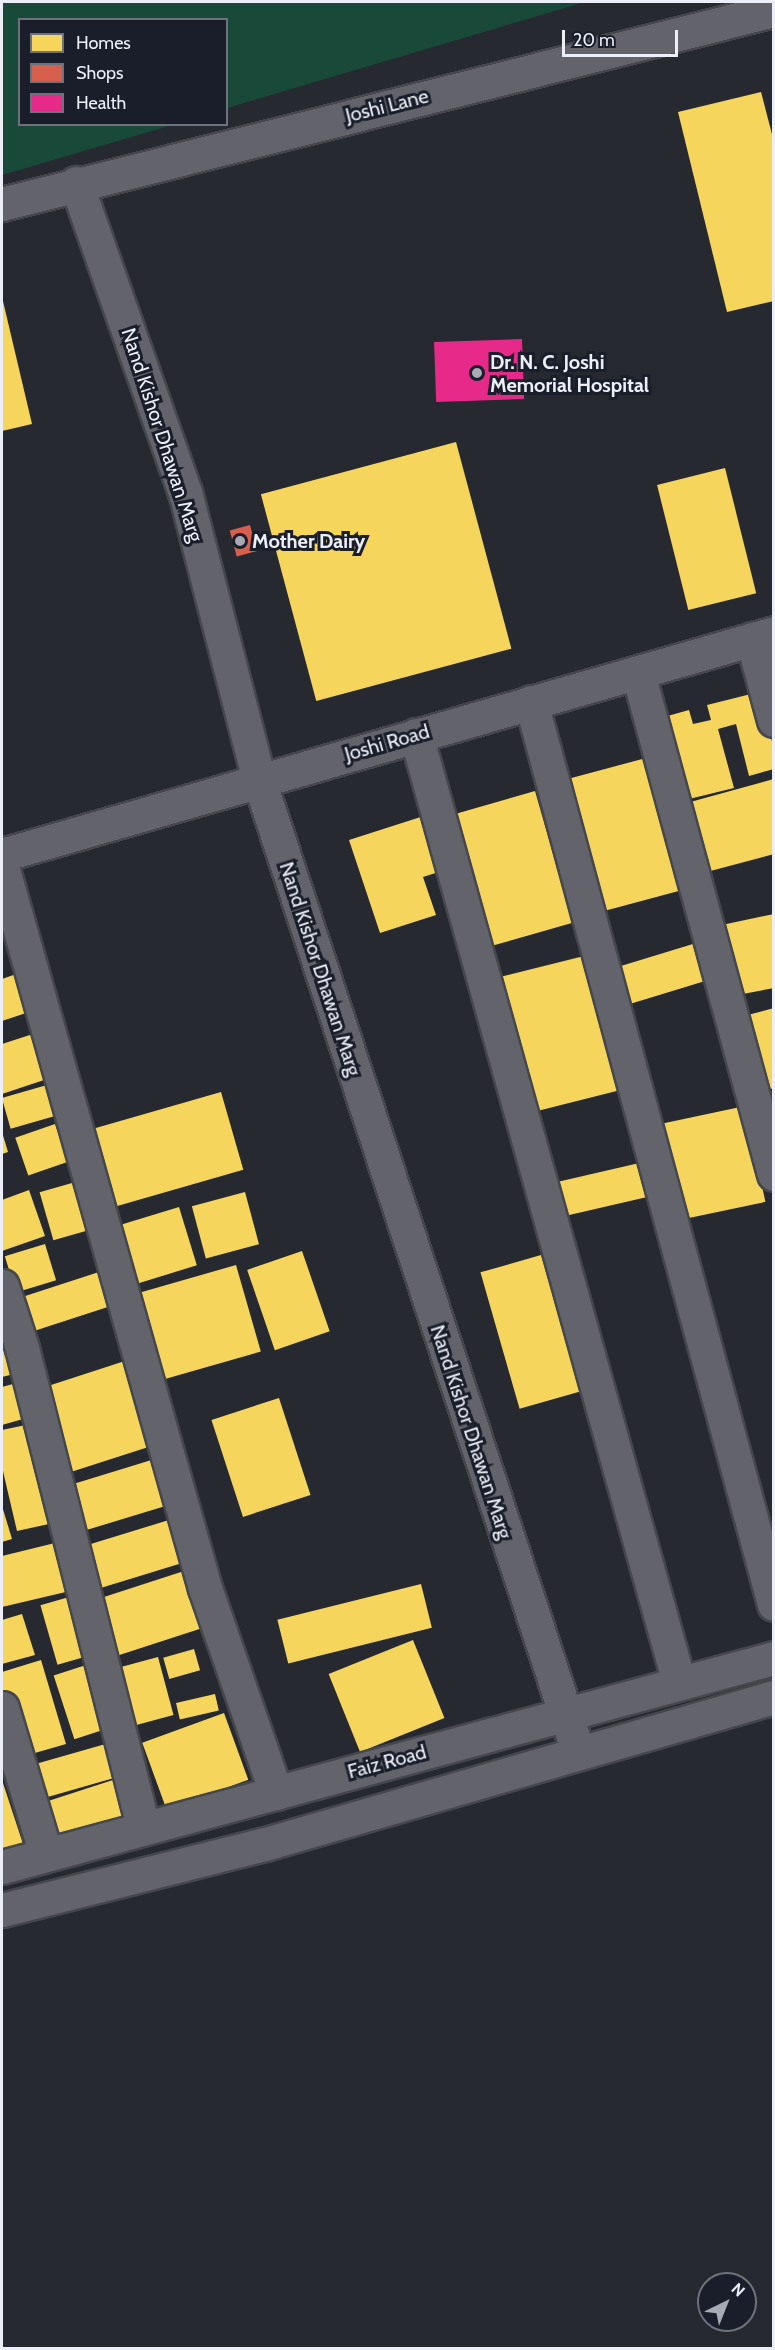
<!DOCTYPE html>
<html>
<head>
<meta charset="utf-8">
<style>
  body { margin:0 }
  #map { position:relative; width:775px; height:2350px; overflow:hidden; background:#272930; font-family:Cabin,sans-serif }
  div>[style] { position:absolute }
  .green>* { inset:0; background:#194a39 }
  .homes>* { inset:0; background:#f6d55c; transform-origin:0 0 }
  .shops>* { inset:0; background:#d6604d; transform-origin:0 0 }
  .health>* { inset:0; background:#e7298a; transform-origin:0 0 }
  .roads { filter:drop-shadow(2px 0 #45474d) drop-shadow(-2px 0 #45474d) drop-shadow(0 2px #45474d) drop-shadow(0 -2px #45474d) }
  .minor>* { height:33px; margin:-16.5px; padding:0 16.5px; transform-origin:16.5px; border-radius:16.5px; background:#63646b }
  .tertiary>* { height:33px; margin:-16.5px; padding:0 16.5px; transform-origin:16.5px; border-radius:16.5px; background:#63646b }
  .dots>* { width:16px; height:16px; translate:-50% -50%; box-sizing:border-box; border:3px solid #1a1e2a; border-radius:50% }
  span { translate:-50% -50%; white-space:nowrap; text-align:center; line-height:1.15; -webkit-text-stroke:6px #1a1e2a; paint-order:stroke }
  .street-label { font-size:20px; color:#eceff8 }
  .poi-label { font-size:20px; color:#eceff8; font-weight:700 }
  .left { translate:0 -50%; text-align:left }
  .frame { position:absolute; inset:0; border:3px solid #eceff8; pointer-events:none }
  .legend { position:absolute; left:18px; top:18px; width:210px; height:108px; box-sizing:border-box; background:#1a1e2a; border:2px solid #6e727c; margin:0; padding:8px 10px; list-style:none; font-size:18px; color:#eceff8 }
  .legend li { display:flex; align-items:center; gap:12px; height:30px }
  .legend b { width:30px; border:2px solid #6e727c }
  .north { position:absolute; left:697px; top:2272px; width:60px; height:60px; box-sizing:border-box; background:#1a1e2a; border:2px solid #6e727c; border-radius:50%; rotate:43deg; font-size:16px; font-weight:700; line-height:24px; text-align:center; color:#eceff8 }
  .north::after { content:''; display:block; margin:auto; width:21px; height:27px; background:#a7aab2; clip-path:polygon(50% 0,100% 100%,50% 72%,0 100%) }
  .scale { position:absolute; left:562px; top:30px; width:116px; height:27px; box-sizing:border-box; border:3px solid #eceff8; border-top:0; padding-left:8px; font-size:18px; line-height:21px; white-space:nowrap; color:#eceff8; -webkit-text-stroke:4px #1a1e2a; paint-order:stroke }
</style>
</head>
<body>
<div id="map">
  <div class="green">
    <div style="clip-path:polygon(2px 2px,585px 2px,227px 108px,226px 20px,20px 20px,20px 124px,172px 125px,2px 175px)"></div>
  </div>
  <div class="homes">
    <div style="clip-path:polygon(761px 92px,774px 142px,774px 301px,727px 312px,678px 112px)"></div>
    <div style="clip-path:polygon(2px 297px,32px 424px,2px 431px)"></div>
    <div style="left:456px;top:442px;width:214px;height:202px;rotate:75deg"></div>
    <div style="left:725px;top:468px;width:129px;height:70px;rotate:76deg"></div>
    <div style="clip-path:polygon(759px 692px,774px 749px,774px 769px,749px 776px,736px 724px,718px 729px,734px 788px,685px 800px,664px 717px,689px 710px,693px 724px,711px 720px,707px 705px)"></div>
    <div style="left:646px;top:758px;width:137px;height:83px;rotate:75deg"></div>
    <div style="clip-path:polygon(774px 779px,774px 854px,703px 873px,683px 804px)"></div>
    <div style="left:535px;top:791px;width:137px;height:93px;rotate:74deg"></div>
    <div style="clip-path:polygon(430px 814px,448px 869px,423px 877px,436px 915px,380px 933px,349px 840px)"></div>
    <div style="clip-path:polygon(774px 914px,774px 988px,732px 996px,717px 926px)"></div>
    <div style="left:706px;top:940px;width:39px;height:101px;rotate:73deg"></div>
    <div style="left:584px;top:956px;width:139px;height:92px;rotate:76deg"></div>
    <div style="clip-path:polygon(22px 972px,35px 1010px,2px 1021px,2px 979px)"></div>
    <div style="clip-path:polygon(774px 1008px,774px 1088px,759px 1092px,740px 1017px)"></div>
    <div style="clip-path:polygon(36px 1033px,50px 1078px,2px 1094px,2px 1044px)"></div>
    <div style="left:47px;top:1085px;width:32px;height:47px;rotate:74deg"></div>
    <div style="left:221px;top:1092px;width:81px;height:142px;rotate:74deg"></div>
    <div style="left:745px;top:1106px;width:98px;height:83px;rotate:78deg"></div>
    <div style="left:55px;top:1124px;width:40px;height:42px;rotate:71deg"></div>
    <div style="clip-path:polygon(2px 1132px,8px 1152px,2px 1154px)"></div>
    <div style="left:648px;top:1161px;width:35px;height:100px;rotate:77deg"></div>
    <div style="left:79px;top:1181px;width:50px;height:41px;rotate:74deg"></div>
    <div style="clip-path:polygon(29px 1190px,45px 1236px,2px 1251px,2px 1200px)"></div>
    <div style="left:245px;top:1192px;width:54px;height:55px;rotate:75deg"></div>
    <div style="left:179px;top:1207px;width:61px;height:66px;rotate:73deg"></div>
    <div style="left:45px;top:1244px;width:38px;height:42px;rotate:73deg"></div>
    <div style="left:302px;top:1251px;width:85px;height:58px;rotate:71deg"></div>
    <div style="left:541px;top:1255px;width:142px;height:63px;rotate:74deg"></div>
    <div style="left:236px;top:1265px;width:90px;height:106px;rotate:74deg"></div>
    <div style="left:102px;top:1271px;width:36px;height:88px;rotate:72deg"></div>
    <div style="clip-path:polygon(2px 1332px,18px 1373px,2px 1377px)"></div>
    <div style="left:131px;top:1359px;width:89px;height:97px;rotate:72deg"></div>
    <div style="clip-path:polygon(20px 1382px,30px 1417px,2px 1425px,2px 1387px)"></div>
    <div style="left:279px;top:1398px;width:102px;height:71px;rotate:72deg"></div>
    <div style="clip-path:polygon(35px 1423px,58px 1522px,17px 1531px,2px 1467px,2px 1430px)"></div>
    <div style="left:158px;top:1458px;width:48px;height:92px;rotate:73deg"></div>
    <div style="clip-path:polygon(2px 1506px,12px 1539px,2px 1542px)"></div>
    <div style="left:169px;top:1520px;width:45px;height:92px;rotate:73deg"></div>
    <div style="clip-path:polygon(59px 1542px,70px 1591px,2px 1607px,2px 1556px)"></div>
    <div style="left:184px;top:1571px;width:60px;height:89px;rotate:72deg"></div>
    <div style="left:421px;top:1584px;width:45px;height:148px;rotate:76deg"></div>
    <div style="left:76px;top:1595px;width:62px;height:37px;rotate:74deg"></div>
    <div style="clip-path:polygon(22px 1614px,35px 1655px,2px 1664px,2px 1620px)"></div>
    <div style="left:413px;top:1640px;width:84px;height:91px;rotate:68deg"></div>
    <div style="left:194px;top:1649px;width:22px;height:32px;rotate:74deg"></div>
    <div style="left:158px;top:1657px;width:60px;height:48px;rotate:75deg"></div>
    <div style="clip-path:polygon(41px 1660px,66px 1744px,21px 1757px,2px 1692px,2px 1672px)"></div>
    <div style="left:86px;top:1665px;width:67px;height:34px;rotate:72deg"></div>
    <div style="left:215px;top:1694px;width:17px;height:40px;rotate:77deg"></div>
    <div style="left:224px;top:1713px;width:71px;height:87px;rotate:70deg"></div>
    <div style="left:109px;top:1743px;width:35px;height:81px;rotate:74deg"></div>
    <div style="left:116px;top:1779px;width:45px;height:81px;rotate:72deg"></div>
    <div style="clip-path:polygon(2px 1780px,25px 1850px,2px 1858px)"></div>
  </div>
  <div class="shops">
    <div style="left:250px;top:525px;width:27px;height:21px;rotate:75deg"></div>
  </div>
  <div class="health">
    <div style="left:522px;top:339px;width:60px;height:88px;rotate:88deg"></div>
  </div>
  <div class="roads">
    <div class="minor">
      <div style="left:752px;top:639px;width:84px;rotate:74.8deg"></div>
      <div style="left:638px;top:673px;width:519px;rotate:74.81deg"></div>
      <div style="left:531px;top:702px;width:934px;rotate:74.92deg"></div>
      <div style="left:416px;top:735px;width:984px;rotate:74.49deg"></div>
      <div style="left:2px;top:866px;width:750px;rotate:74.3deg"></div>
      <div style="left:205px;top:1588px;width:217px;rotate:70.9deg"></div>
      <div style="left:2px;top:1286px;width:65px;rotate:72.1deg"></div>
      <div style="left:22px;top:1348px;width:493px;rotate:75.8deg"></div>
      <div style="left:2px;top:1708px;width:153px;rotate:73.3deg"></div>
    </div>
    <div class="tertiary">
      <div style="left:76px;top:183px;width:328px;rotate:70.6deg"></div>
      <div style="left:185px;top:492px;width:297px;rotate:75.6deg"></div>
      <div style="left:259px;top:780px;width:1023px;rotate:71.83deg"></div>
      <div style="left:2px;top:204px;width:796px;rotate:-14.11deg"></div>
      <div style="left:2px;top:855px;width:803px;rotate:-16.04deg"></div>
      <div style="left:2px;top:1867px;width:800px;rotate:-15.15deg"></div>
      <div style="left:2px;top:1910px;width:271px;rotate:-14.1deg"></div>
      <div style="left:265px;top:1844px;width:530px;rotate:-16.11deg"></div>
    </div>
  </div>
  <div class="dots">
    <div style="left:477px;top:373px;background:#a7aab2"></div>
    <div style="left:240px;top:541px;background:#a7aab2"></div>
  </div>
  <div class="street-label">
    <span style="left:387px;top:106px;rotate:-14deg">Joshi Lane</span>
    <span style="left:162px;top:435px;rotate:72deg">Nand Kishor Dhawan Marg</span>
    <span style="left:387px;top:743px;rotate:-16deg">Joshi Road</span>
    <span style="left:320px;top:969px;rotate:72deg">Nand Kishor Dhawan Marg</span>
    <span style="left:471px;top:1432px;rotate:72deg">Nand Kishor Dhawan Marg</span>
    <span style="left:387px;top:1762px;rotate:-15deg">Faiz Road</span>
  </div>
  <div class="poi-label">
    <span class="left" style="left:490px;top:374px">Dr. N. C. Joshi<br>Memorial Hospital</span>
    <span class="left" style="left:252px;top:541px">Mother Dairy</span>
  </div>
  <div class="frame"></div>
  <ul class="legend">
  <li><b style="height:16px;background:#f6d55c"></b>Homes</li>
  <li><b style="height:16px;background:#d6604d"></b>Shops</li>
  <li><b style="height:16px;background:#e7298a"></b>Health</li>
  </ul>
  <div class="north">N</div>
  <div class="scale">20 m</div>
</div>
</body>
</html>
